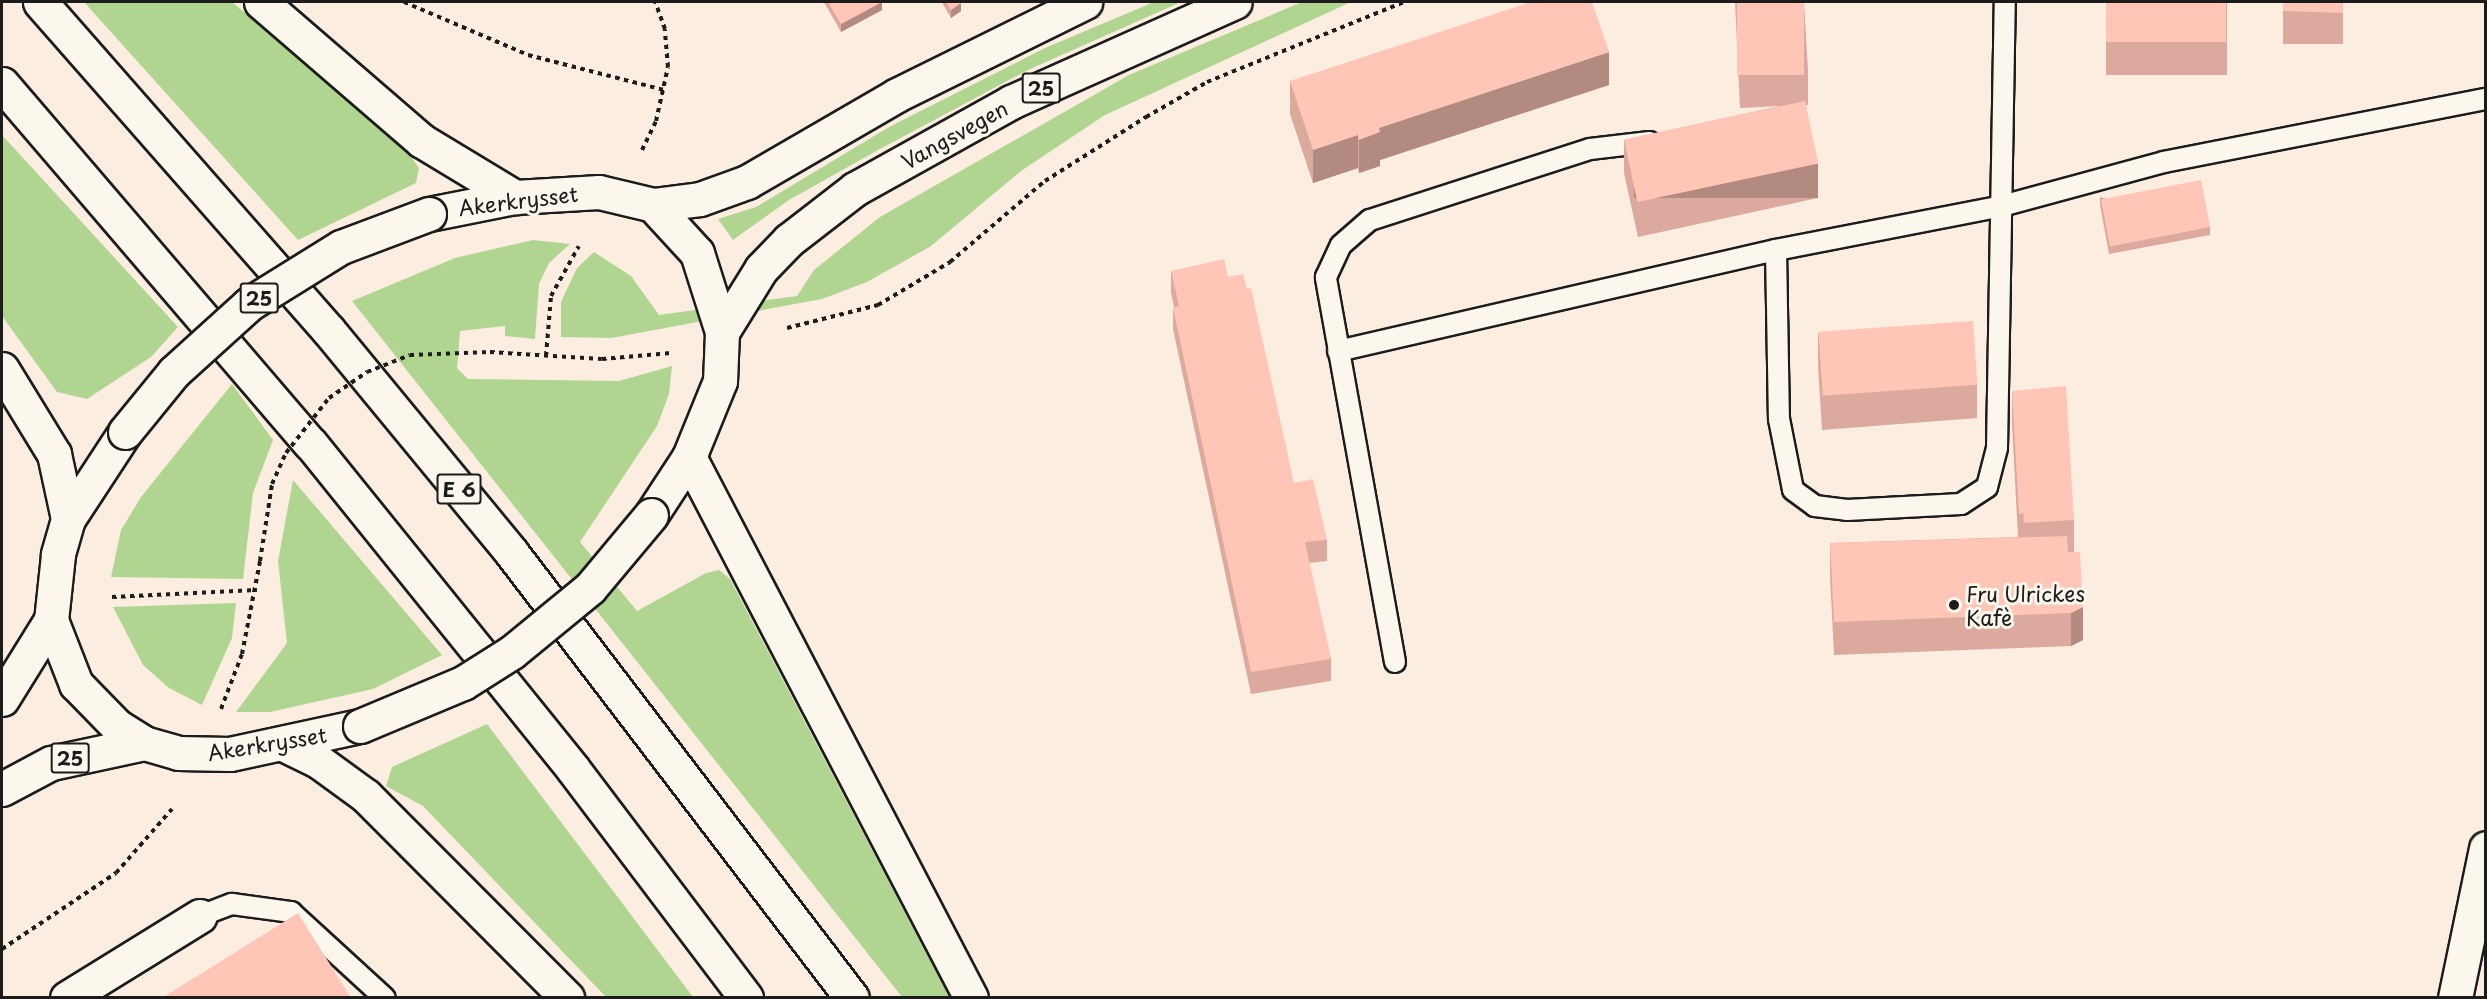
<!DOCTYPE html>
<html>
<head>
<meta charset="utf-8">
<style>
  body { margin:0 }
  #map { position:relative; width:2487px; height:999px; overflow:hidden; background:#fcede1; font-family:"Playpen Sans",sans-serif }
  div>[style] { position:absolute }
  .green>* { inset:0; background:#b0d591 }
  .path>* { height:4px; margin-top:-2px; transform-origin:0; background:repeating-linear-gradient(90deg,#1c1c1c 0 4.5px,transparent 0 9px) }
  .roads { filter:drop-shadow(2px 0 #1c1c1c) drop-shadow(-2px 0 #1c1c1c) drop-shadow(0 2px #1c1c1c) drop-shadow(0 -2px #1c1c1c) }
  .service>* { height:20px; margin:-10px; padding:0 10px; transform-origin:10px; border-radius:10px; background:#fbf7ec }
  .minor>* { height:33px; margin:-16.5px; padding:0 16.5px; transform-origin:16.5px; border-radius:16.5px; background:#fbf7ec }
  .trunk>* { height:33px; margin:-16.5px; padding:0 16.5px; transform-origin:16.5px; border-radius:16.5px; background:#fbf7ec }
  .motorway>* { height:33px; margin:-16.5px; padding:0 16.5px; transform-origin:16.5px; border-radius:16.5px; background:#fbf7ec }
  .path-bridge>* { height:4px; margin-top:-2px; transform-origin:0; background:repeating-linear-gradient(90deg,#1c1c1c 0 4.5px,transparent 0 9px) }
  .bridges { filter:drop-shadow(2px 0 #1c1c1c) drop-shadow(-2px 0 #1c1c1c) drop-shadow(0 2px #1c1c1c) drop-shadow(0 -2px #1c1c1c) }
  .trunk-bridge>* { height:33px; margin:-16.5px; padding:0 16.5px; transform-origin:16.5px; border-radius:16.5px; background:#fbf7ec }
  .wall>* { inset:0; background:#dba99d; transform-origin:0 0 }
  .shaded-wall>* { inset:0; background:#b28a7f; transform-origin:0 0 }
  .building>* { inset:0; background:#ffc5b6; transform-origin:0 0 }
  .dots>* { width:16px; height:16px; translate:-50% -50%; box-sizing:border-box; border:3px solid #fbf7ec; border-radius:50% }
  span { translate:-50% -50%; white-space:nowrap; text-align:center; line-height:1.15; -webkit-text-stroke:6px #fbf7ec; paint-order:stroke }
  .shield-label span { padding:2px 4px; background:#fbf7ec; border:2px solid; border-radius:4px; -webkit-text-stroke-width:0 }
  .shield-label { font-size:20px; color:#1c1c1c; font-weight:700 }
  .street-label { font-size:21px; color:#1c1c1c }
  .poi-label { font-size:21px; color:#1c1c1c }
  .left { translate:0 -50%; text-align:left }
  .frame { position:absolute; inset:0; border:3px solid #1c1c1c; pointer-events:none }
</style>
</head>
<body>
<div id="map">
  <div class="green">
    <div style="clip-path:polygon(84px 2px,232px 2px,404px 147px,419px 168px,416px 183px,298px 240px)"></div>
    <div style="clip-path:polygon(1154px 2px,1181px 2px,1028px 70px,880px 149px,789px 200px,733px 240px,718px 219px,756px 207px,889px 127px,1045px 48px)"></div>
    <div style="clip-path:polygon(1302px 2px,1351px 2px,1105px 115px,1021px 171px,931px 246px,867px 282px,822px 299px,611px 338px,561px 337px,561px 302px,577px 268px,594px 252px,631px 276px,659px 315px,797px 296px,814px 270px,880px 217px,1129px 75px)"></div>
    <div style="clip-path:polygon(2px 135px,178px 327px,151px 357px,87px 399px,57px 392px,2px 316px)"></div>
    <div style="clip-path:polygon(533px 240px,570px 244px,549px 263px,539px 284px,535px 339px,505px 336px,505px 326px,460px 331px,457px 368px,468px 379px,619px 381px,672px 366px,669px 394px,657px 426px,580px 542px,637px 611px,706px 573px,719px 570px,730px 579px,949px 997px,902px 997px,352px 301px,455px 258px)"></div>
    <div style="clip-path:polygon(232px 384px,273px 440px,253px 493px,243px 579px,111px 577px,121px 530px,141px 497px)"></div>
    <div style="clip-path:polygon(293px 480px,442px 655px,373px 689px,270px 712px,236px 712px,287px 643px,278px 561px)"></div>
    <div style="clip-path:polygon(236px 603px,232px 638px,202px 705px,169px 688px,143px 665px,113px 607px)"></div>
    <div style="clip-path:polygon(487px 724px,693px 997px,606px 997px,423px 806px,386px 786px,392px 767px)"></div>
  </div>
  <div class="path">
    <div style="left:404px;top:2px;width:135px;rotate:23.1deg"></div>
    <div style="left:528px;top:55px;width:140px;rotate:14.4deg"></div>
    <div style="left:642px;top:150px;width:32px;rotate:-64deg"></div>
    <div style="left:656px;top:121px;width:55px;rotate:-77.5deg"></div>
    <div style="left:668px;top:67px;width:38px;rotate:-95deg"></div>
    <div style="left:665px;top:29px;width:29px;rotate:-110deg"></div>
    <div style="left:787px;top:328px;width:94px;rotate:-14.2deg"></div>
    <div style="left:878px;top:305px;width:84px;rotate:-30.8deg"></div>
    <div style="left:950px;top:262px;width:125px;rotate:-40.5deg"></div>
    <div style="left:1045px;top:181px;width:120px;rotate:-32.4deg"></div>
    <div style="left:1146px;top:117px;width:70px;rotate:-29.8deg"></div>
    <div style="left:1207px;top:82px;width:213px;rotate:-22.1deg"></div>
    <div style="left:490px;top:352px;width:112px;rotate:3.6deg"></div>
    <div style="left:602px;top:359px;width:69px;rotate:-5deg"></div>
    <div style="left:546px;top:356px;width:60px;rotate:-85.2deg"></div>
    <div style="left:551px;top:296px;width:57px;rotate:-60.8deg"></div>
    <div style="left:112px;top:597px;width:145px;rotate:-2.8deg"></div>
    <div style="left:221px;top:709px;width:59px;rotate:-69.1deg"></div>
    <div style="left:242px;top:654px;width:95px;rotate:-79deg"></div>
    <div style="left:2px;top:949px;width:137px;rotate:-33.7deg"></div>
    <div style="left:116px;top:873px;width:85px;rotate:-48.8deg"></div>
  </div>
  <div class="roads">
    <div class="service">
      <div style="left:1776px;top:250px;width:169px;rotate:89deg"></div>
      <div style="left:1779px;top:419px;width:72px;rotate:78.8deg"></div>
      <div style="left:1793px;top:490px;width:27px;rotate:36deg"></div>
      <div style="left:1815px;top:506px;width:32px;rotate:7deg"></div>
      <div style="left:1847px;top:510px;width:114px;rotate:-3deg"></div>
      <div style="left:1961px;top:504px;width:31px;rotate:-33deg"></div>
      <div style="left:1987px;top:487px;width:40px;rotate:-75.6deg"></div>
      <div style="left:1997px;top:448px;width:446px;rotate:-89deg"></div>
      <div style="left:1338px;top:351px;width:449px;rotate:-13deg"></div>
      <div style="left:1776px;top:250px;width:226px;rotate:-11deg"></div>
      <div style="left:1998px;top:207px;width:172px;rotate:-15.2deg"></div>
      <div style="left:2164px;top:162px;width:328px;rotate:-11.1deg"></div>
      <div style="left:1395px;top:662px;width:391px;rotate:-100.2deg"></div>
      <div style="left:1326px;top:277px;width:35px;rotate:-65deg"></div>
      <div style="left:1341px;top:245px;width:38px;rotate:-41deg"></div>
      <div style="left:1370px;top:220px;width:231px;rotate:-17.9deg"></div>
      <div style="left:1590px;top:149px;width:60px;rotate:-6.7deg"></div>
      <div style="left:200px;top:916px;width:34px;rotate:-21deg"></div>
      <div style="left:232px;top:904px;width:60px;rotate:7.7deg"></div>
      <div style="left:291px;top:912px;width:127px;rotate:42.5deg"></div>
    </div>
    <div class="minor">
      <div style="left:67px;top:998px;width:156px;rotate:-31.7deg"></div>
      <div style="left:2455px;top:998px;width:153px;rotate:-78.3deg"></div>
    </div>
    <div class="trunk">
      <div style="left:653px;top:205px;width:47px;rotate:-7.3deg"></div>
      <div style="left:700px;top:199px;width:50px;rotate:-19.9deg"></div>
      <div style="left:747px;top:182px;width:173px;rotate:-30.1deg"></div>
      <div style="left:897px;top:95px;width:210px;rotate:-26.3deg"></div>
      <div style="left:429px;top:214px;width:88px;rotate:-11.2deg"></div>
      <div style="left:515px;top:197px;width:84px;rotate:-3.4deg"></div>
      <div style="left:599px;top:192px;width:56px;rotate:13.5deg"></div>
      <div style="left:653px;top:205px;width:65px;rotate:47.5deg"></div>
      <div style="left:697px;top:253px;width:83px;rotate:72.4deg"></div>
      <div style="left:722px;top:332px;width:49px;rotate:92.3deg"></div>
      <div style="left:720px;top:381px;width:82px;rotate:112.2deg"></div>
      <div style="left:689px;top:457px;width:69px;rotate:123.2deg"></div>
      <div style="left:722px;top:332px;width:74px;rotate:-58.2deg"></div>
      <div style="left:761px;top:269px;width:40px;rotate:-46deg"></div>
      <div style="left:789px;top:240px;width:83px;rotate:-37.7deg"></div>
      <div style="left:855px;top:189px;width:179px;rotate:-29.1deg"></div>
      <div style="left:1011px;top:102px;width:245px;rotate:-24.1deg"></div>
      <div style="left:125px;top:432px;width:104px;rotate:123.2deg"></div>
      <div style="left:68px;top:519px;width:37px;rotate:106deg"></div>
      <div style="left:58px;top:555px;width:65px;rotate:96.1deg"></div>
      <div style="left:51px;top:620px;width:69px;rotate:68.7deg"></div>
      <div style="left:76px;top:684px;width:59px;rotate:45.7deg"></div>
      <div style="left:117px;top:726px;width:32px;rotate:32deg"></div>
      <div style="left:144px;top:743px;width:35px;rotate:16deg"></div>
      <div style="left:178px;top:753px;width:52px;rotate:1.1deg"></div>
      <div style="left:230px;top:754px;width:133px;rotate:-12.2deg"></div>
      <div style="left:2px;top:699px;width:93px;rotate:-58.2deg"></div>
      <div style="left:2px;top:789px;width:55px;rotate:-28deg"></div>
      <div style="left:51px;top:763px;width:95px;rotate:-12.1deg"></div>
    </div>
    <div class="motorway">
      <div style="left:40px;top:2px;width:438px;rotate:48.7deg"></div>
      <div style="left:329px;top:331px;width:286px;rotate:50.5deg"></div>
      <div style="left:511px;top:552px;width:561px;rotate:52.6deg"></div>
      <div style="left:261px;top:2px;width:213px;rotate:40.8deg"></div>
      <div style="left:422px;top:141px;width:109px;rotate:31.1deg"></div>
      <div style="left:2px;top:84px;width:474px;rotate:49.4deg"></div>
      <div style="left:311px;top:444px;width:417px;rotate:51.1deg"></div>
      <div style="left:573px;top:769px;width:287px;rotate:52.9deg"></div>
      <div style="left:2px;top:369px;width:100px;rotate:58.5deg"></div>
      <div style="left:54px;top:454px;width:66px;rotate:77.8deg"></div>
      <div style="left:689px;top:457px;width:610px;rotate:62.47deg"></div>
      <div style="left:285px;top:745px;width:37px;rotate:26deg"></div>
      <div style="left:318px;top:761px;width:59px;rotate:36.1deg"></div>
      <div style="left:366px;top:796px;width:285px;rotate:45.1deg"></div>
    </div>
  </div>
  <div class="path-bridge">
    <div style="left:260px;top:561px;width:78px;rotate:-81.1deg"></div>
    <div style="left:272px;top:484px;width:34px;rotate:-66deg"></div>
    <div style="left:286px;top:453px;width:70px;rotate:-52deg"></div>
    <div style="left:329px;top:398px;width:46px;rotate:-34.4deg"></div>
    <div style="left:367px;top:372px;width:46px;rotate:-21.6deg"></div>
    <div style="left:410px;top:355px;width:80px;rotate:-2.1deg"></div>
  </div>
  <div class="bridges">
    <div class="trunk-bridge">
      <div style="left:125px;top:432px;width:77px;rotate:-50.8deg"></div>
      <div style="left:174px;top:372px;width:101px;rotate:-42.2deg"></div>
      <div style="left:249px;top:304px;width:108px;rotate:-31.8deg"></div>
      <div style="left:341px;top:247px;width:94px;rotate:-20.6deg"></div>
      <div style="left:360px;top:726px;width:112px;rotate:-22.7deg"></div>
      <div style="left:463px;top:683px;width:58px;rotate:-32.3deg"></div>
      <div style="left:512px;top:652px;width:101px;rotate:-39.4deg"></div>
      <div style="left:590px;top:588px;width:95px;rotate:-50.1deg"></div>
    </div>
  </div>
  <div class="wall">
    <div style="clip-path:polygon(824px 2px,881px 2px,882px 10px,841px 32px)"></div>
    <div style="clip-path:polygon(943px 2px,960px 2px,961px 11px,951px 18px,943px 4px)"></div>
    <div style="clip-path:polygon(1735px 2px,1804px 2px,1808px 71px,1808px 105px,1806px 105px,1818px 198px,1638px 237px,1624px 173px,1624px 140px,1780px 106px,1740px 108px)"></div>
    <div style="left:2106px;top:2px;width:121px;height:73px"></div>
    <div style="left:2283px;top:2px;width:60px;height:42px"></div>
    <div style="clip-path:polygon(1290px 81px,1609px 85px,1380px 160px,1380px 166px,1359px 173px,1358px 168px,1313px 183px,1290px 114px)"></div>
    <div style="clip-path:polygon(2100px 197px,2210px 227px,2210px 235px,2109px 254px,2100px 205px)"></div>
    <div style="clip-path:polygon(1171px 271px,1228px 277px,1294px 483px,1327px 540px,1327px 561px,1309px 563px,1331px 659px,1331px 681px,1251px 694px,1173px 329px,1173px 308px,1174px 307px,1171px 293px)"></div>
    <div style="clip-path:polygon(1818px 333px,1977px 385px,1977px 418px,1822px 430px,1818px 366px)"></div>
    <div style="clip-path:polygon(2012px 391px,2074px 520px,2074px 552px,2083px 640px,2071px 646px,1834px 655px,1830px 576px,1830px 543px,2018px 537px,2012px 424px)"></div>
  </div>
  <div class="shaded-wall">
    <div style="clip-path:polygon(882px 2px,882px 10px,841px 32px,841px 24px)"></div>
    <div style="clip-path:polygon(961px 3px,961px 11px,951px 18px,951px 10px)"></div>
    <div style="clip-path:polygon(1609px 52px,1609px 85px,1380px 160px,1380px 166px,1359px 173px,1359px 140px,1379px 128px)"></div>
    <div style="clip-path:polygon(1358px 135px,1358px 168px,1313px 183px,1313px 150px)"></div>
    <div style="left:1818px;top:164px;width:34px;height:184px;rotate:90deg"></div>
    <div style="clip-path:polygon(2083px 607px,2083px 640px,2071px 646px,2071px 613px)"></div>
  </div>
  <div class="building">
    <div style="clip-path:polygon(828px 2px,882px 2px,841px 24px)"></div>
    <div style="clip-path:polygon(946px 2px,960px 2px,961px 3px,951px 10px)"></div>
    <div style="clip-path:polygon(1531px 2px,1592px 2px,1609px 52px,1379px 128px,1380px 132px,1359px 140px,1358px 135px,1313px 150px,1290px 81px)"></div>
    <div style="left:1737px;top:2px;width:67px;height:73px"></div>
    <div style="left:2106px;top:2px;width:120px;height:40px"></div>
    <div style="clip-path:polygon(2283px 2px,2343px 2px,2343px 13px,2283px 11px)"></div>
    <div style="left:1805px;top:101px;width:64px;height:185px;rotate:78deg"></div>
    <div style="left:2201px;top:180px;width:48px;height:102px;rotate:79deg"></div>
    <div style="clip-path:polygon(1224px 259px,1228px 277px,1243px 274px,1247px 289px,1251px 288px,1294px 483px,1313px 479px,1327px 540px,1305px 542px,1331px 659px,1251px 672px,1173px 308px,1179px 306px,1171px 271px)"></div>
    <div style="left:1973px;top:321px;width:64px;height:155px;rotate:86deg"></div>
    <div style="clip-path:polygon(2066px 386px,2074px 520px,2024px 523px,2023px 513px,2019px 514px,2012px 391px)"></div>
    <div style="clip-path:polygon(2067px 536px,2068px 552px,2080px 552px,2083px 607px,2071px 613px,1834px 622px,1830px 543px)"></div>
    <div style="clip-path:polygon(298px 913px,351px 998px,162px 998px)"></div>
  </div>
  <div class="dots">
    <div style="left:1954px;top:605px;background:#1c1c1c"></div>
  </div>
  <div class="shield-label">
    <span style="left:1041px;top:88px">25</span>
    <span style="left:259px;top:298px">25</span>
    <span style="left:459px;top:489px">E 6</span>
    <span style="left:70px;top:758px">25</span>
  </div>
  <div class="street-label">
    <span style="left:954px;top:134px;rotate:-29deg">Vangsvegen</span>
    <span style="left:518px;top:200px;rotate:-7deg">Akerkrysset</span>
    <span style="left:267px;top:743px;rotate:-9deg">Akerkrysset</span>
  </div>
  <div class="poi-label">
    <span class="left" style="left:1966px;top:605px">Fru Ulrickes<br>Kafè</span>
  </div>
  <div class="frame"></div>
</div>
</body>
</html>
